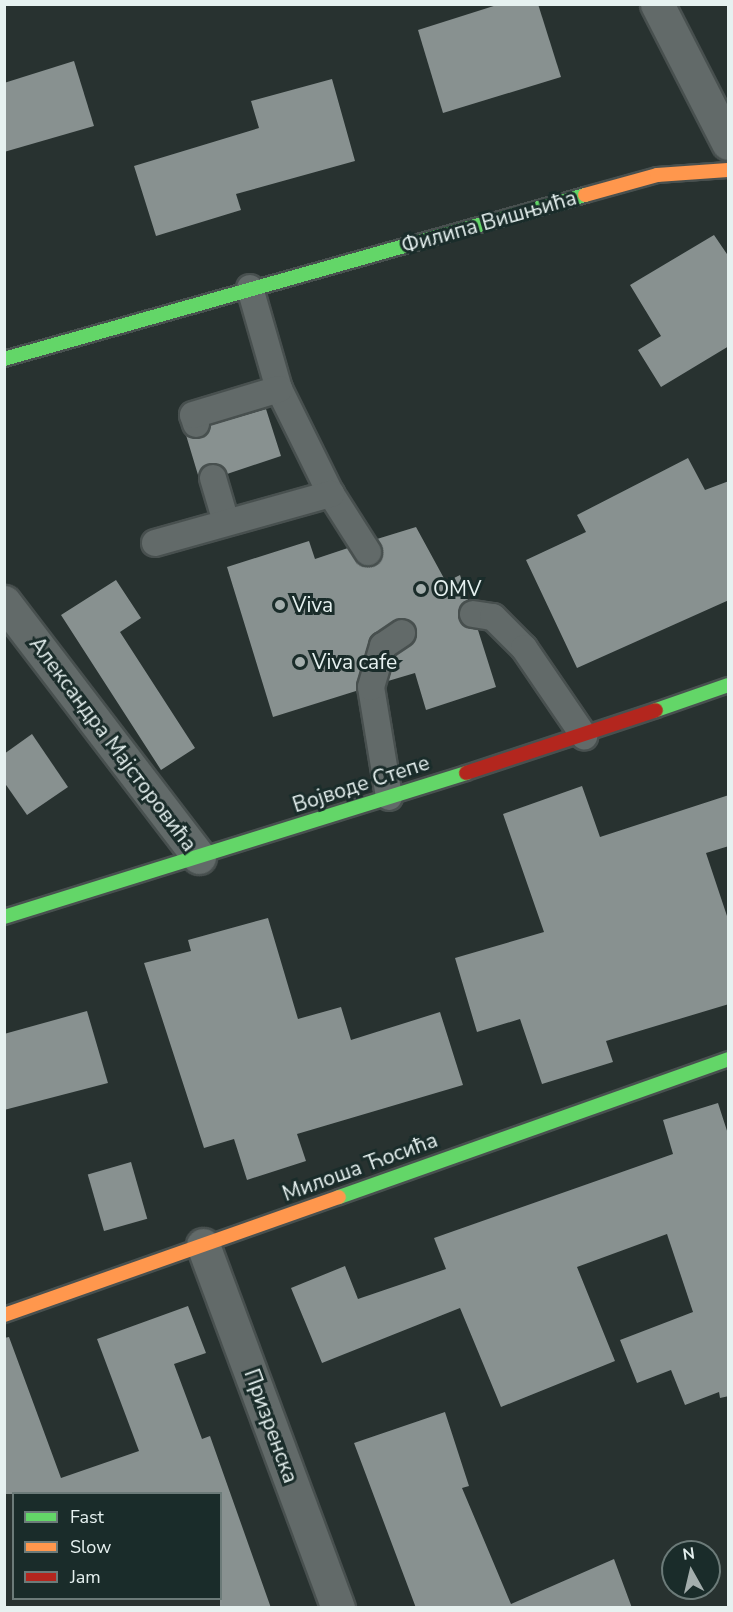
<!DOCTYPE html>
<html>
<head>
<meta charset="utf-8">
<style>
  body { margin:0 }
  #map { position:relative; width:733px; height:1612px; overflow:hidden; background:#283230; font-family:"Nunito Sans",sans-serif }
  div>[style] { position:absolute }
  .building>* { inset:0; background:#889190; transform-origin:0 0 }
  .roads { filter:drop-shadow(2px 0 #48504f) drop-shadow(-2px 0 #48504f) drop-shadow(0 2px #48504f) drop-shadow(0 -2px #48504f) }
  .lane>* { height:26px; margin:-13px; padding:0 13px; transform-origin:13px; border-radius:13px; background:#626a69 }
  .street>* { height:33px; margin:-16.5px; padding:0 16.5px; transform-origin:16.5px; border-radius:16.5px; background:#626a69 }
  .fast>* { height:14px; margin:-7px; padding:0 7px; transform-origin:7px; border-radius:7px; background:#63d668 }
  .slow>* { height:14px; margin:-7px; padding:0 7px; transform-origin:7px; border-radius:7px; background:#ff974d }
  .jam>* { height:14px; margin:-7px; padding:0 7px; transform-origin:7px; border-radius:7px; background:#b3261e }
  .dots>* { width:16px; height:16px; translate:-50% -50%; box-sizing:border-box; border:3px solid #1a2c2a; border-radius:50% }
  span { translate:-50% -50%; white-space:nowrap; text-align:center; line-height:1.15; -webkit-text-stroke:6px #1a2c2a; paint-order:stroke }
  .street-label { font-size:21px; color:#e6f1f0 }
  .poi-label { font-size:21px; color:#e6f1f0 }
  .left { translate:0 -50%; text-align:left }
  .frame { position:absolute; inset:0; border:6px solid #e6f1f0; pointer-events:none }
  .legend { position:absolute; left:12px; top:1492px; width:210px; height:108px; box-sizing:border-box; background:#1a2c2a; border:2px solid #6c7b79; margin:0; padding:8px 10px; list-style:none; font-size:18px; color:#e6f1f0 }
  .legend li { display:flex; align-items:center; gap:12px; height:30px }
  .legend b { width:30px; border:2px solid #6c7b79 }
  .north { position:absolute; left:661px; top:1540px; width:60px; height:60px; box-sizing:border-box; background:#1a2c2a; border:2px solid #6c7b79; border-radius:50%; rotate:352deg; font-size:16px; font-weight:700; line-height:24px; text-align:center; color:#e6f1f0 }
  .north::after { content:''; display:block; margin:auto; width:21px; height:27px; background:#a4aead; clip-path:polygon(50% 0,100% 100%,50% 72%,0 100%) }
</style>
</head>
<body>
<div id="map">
  <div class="building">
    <div style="clip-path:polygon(500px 4px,538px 4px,561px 77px,443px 113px,418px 30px)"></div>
    <div style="clip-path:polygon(74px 61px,94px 126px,4px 152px,4px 83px)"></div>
    <div style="clip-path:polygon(332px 79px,355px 161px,236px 194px,241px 210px,156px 236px,134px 166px,259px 128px,251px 101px)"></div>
    <div style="clip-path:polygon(714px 235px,729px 257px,729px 346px,661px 387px,638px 350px,661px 336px,630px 285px)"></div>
    <div style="clip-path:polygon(266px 409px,281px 456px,227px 474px,209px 464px,198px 475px,186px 435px,200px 438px,211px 425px)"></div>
    <div style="clip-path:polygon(688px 458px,705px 490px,729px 481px,729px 600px,577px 668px,526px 560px,586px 532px,577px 515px)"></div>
    <div style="clip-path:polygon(416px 527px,446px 582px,460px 575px,468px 600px,459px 619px,478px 630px,496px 687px,426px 710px,415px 673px,388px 681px,396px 655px,416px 639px,414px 624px,400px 618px,369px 641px,356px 691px,273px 717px,227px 567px,309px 541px,315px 559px,348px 548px,361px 565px,369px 567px,382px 558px,377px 539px)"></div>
    <div style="clip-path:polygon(116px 580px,141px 618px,120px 632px,195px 748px,161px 770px,61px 615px)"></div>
    <div style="clip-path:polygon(32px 734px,68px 787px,27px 815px,4px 782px,4px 754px)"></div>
    <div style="clip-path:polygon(582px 786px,600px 837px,729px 795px,729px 846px,706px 853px,729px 922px,729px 1004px,606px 1041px,613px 1062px,542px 1084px,520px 1019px,477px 1032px,455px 958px,544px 932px,503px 814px)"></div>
    <div style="clip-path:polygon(268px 918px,298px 1019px,341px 1007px,351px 1040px,440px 1012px,463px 1085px,297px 1134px,306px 1161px,247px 1180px,234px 1139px,204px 1148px,144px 963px,191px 951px,188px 940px)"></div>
    <div style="clip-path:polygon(87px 1011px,108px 1083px,4px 1110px,4px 1034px)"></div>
    <div style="clip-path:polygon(718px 1103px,729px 1137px,729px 1396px,720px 1398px,719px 1392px,685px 1405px,671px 1370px,637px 1383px,620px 1340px,693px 1312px,667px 1234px,577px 1267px,615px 1361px,501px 1407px,460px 1308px,322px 1363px,291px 1288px,345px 1266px,358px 1299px,446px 1269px,434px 1238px,673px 1154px,663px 1120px)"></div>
    <div style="left:131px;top:1162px;width:59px;height:45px;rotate:74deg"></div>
    <div style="clip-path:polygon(188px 1306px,206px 1353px,174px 1364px,202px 1439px,210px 1436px,271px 1608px,220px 1608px,220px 1494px,4px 1494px,4px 1338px,9px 1337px,61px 1478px,139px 1451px,97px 1339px)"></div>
    <div style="clip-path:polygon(445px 1412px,469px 1486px,462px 1488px,511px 1604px,614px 1559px,632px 1608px,416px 1608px,354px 1443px)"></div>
  </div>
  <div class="roads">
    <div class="lane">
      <div style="left:250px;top:288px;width:105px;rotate:74deg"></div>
      <div style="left:279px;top:389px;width:117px;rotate:63.7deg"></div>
      <div style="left:331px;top:494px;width:69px;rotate:57.5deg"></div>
      <div style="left:196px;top:424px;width:9px;rotate:-108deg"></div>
      <div style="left:193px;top:415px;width:90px;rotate:-16.8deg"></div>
      <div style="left:213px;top:478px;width:46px;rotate:73.5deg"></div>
      <div style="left:155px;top:543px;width:183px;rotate:-15.6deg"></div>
      <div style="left:473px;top:614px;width:20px;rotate:9deg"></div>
      <div style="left:493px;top:617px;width:44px;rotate:45deg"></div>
      <div style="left:524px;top:648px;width:107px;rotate:55.7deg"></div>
      <div style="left:389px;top:797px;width:111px;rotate:-99.3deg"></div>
      <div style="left:371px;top:687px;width:43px;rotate:-73.7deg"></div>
      <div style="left:383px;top:646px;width:23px;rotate:-34deg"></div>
    </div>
    <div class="street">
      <div style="left:657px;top:4px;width:156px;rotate:62.9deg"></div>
      <div style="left:4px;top:602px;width:321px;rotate:52.6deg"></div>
      <div style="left:203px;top:1245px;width:387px;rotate:69.6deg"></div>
    </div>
    <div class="fast">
      <div style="left:4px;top:359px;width:604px;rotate:-15.76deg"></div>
      <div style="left:656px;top:710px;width:76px;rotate:-19.1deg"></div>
      <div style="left:4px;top:917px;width:484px;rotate:-17.3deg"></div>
      <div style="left:339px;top:1197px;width:413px;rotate:-19.5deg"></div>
    </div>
    <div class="slow">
      <div style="left:585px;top:195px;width:75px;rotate:-15.5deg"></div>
      <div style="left:657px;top:175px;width:71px;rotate:-4deg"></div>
      <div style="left:4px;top:1315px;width:355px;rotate:-19.4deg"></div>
    </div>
    <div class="jam">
      <div style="left:466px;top:773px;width:200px;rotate:-18.3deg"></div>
    </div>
  </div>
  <div class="dots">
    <div style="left:421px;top:589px;background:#a4aead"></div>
    <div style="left:280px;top:605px;background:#a4aead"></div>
    <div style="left:300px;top:662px;background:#a4aead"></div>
  </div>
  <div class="street-label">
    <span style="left:489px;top:222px;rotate:-16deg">Филипа Вишњића</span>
    <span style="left:113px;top:744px;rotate:53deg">Александра Мајсторовића</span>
    <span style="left:361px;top:784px;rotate:-18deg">Војводе Степе</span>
    <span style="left:360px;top:1167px;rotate:-20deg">Милоша Ћосића</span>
    <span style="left:271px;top:1426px;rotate:70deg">Призренска</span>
  </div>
  <div class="poi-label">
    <span class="left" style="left:433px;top:589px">OMV</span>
    <span class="left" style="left:292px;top:605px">Viva</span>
    <span class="left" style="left:312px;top:662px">Viva cafe</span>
  </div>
  <div class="frame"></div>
  <ul class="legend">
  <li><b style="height:8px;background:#63d668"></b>Fast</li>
  <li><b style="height:8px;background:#ff974d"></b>Slow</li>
  <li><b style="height:8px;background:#b3261e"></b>Jam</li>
  </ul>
  <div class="north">N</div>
</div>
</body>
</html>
